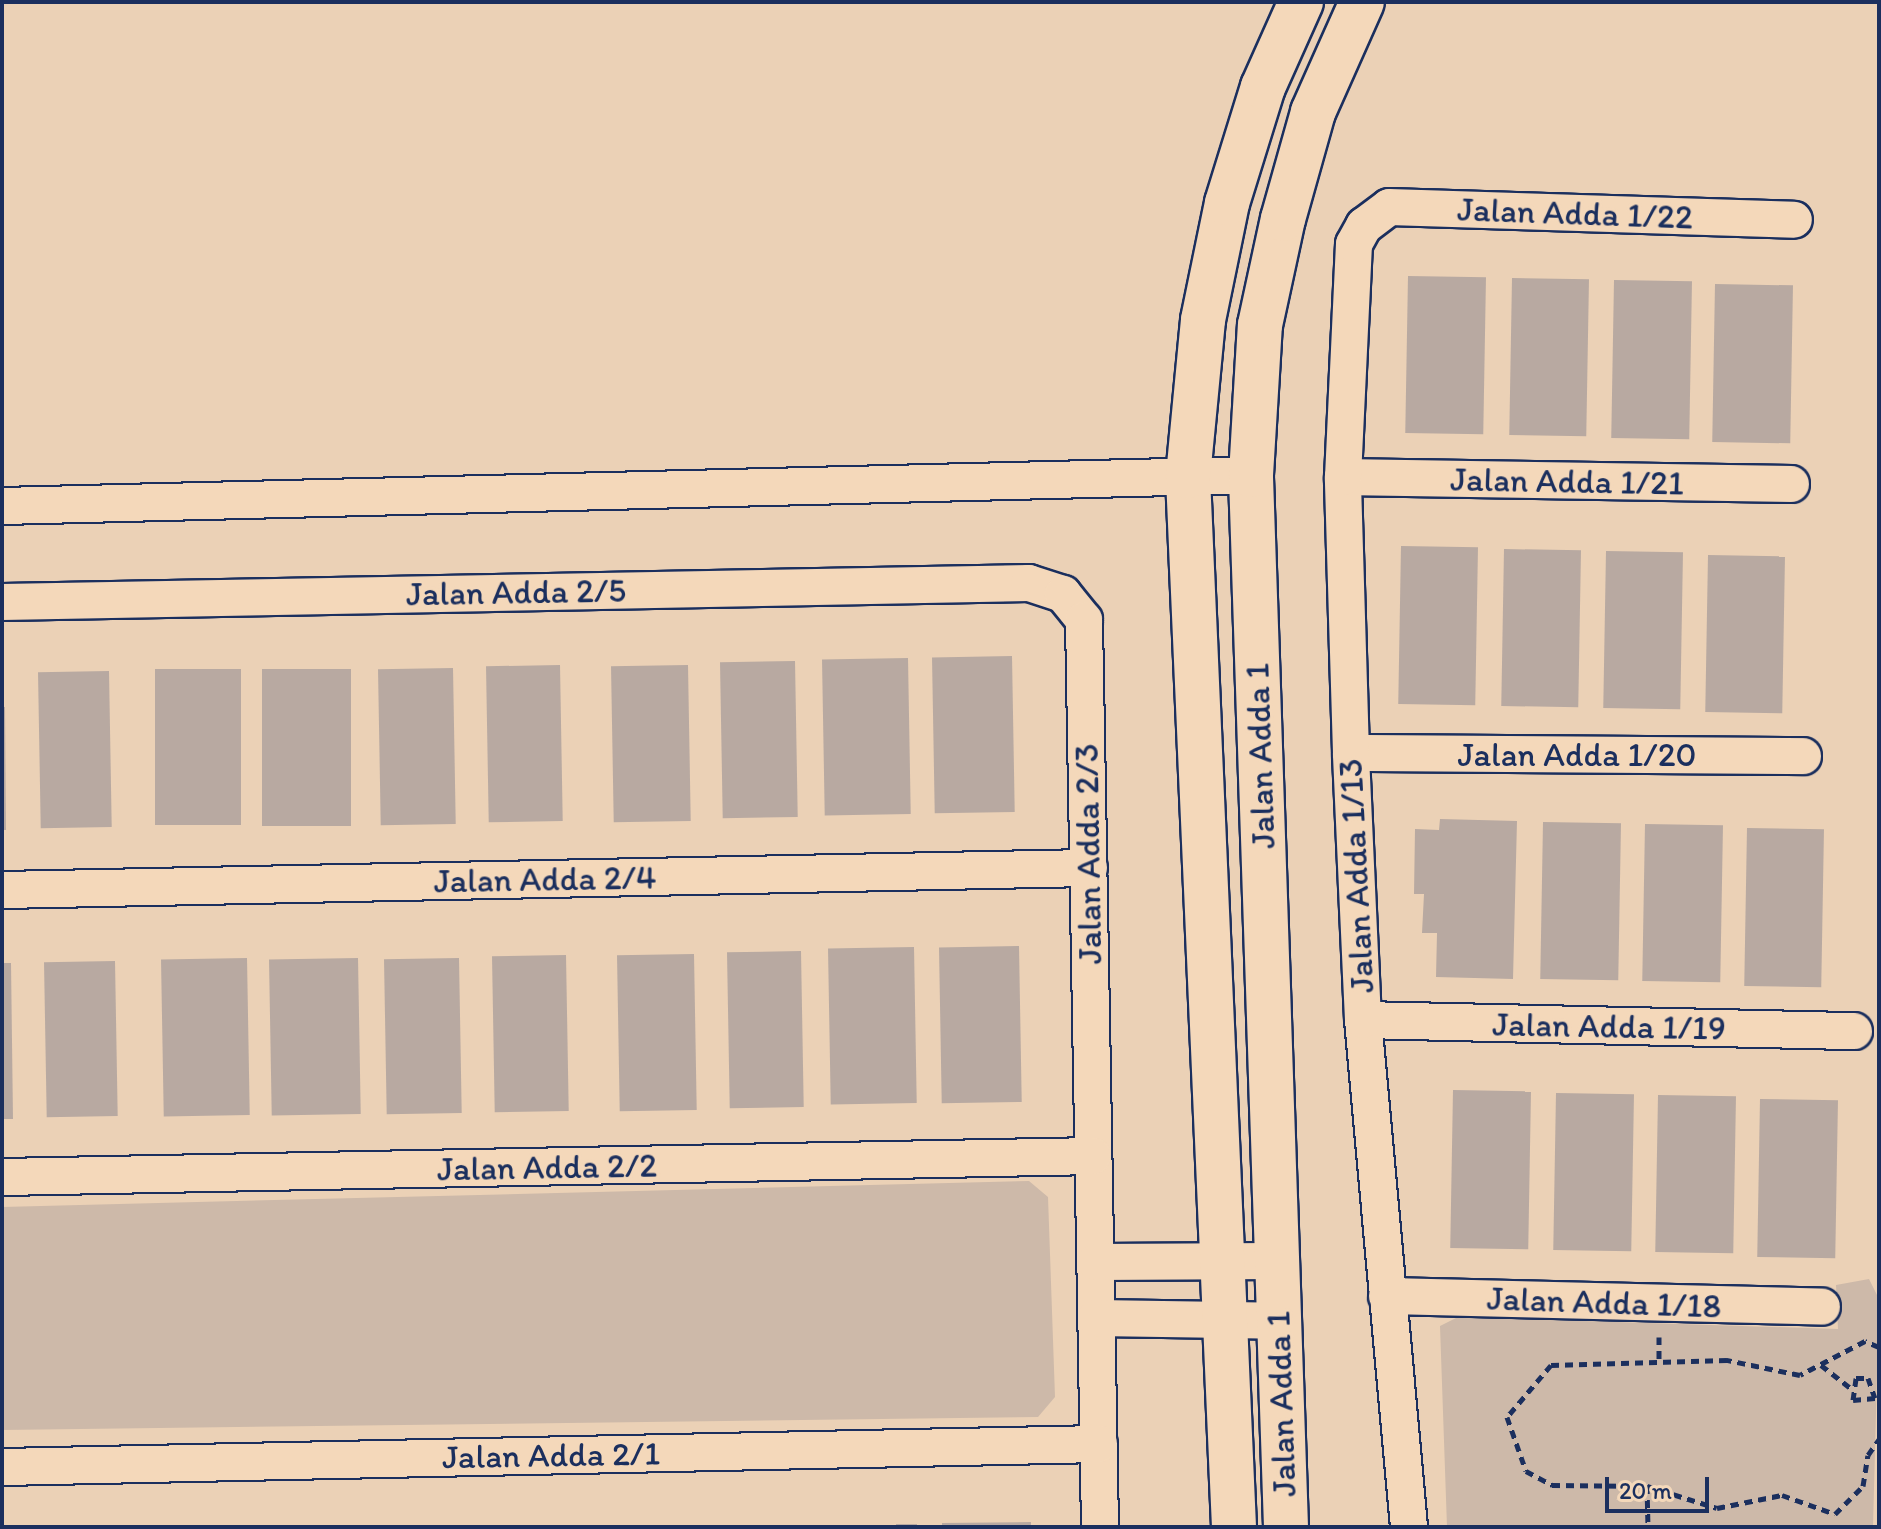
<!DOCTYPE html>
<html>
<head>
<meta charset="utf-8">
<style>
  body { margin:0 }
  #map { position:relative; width:1881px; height:1529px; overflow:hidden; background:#ebd1b6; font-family:Itim,sans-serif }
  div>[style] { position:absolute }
  .green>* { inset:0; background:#cdb9a9 }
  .building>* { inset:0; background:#b8a9a1; transform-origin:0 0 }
  .path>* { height:5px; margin-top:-2.5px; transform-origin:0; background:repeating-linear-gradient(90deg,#1b2f5e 0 8px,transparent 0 14px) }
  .roads { filter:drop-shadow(2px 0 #1b2f5e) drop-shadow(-2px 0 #1b2f5e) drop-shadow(0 2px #1b2f5e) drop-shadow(0 -2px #1b2f5e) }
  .minor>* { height:36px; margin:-18px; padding:0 18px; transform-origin:18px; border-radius:18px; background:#f4d8ba }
  .tertiary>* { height:44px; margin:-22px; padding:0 22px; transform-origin:22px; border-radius:22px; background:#f4d8ba }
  span { translate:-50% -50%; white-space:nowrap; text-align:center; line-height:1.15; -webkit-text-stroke:6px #f4d8ba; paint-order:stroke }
  .street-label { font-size:34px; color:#1b2f5e }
  .frame { position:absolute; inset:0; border:4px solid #1b2f5e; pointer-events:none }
  .scale { position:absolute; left:1605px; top:1477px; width:104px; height:36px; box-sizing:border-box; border:4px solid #1b2f5e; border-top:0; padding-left:10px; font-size:24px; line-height:28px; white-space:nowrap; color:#1b2f5e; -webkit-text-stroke:6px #f4d8ba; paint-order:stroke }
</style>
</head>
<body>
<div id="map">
  <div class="green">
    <div style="clip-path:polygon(1029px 1181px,1048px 1197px,1055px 1397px,1038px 1417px,2px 1430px,2px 1207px)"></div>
    <div style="clip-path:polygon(1869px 1279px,1879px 1299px,1873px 1527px,1447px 1527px,1440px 1326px,1458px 1317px,1838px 1329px,1836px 1285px)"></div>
  </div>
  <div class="building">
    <div style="left:1408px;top:276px;width:78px;height:157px;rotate:1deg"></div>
    <div style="left:1512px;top:278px;width:77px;height:157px;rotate:1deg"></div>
    <div style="left:1614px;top:280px;width:78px;height:158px;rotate:1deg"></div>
    <div style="left:1715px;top:284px;width:78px;height:158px;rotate:1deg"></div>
    <div style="left:1401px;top:546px;width:77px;height:158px;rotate:1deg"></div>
    <div style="left:1504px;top:549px;width:77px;height:157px;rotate:1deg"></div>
    <div style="left:1606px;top:551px;width:77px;height:157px;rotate:1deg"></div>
    <div style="left:1708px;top:555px;width:77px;height:157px;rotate:1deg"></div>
    <div style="left:1012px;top:656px;width:156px;height:80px;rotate:89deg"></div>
    <div style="left:908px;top:658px;width:156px;height:86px;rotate:89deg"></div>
    <div style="left:795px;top:661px;width:156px;height:75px;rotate:89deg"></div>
    <div style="left:560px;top:665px;width:156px;height:74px;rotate:89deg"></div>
    <div style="left:688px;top:665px;width:156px;height:77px;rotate:89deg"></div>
    <div style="left:453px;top:668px;width:156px;height:75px;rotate:89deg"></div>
    <div style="left:241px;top:669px;width:156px;height:86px;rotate:90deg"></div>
    <div style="left:262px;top:669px;width:89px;height:157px"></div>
    <div style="left:109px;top:671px;width:156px;height:71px;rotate:89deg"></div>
    <div style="clip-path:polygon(2px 707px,5px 707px,6px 830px,2px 830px)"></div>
    <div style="clip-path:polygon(1440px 819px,1517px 821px,1513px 979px,1436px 977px,1437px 933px,1422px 933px,1424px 894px,1414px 894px,1415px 829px,1439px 830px)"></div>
    <div style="left:1543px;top:822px;width:78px;height:157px;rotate:1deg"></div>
    <div style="left:1645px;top:824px;width:78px;height:157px;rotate:1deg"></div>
    <div style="left:1747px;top:828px;width:77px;height:158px;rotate:1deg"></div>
    <div style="left:1019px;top:946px;width:156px;height:80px;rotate:89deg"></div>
    <div style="left:914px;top:947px;width:156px;height:86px;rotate:89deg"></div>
    <div style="left:801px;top:951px;width:156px;height:74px;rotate:89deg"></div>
    <div style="left:694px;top:954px;width:156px;height:77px;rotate:89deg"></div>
    <div style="left:566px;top:955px;width:156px;height:74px;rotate:89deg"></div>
    <div style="left:247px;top:958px;width:157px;height:86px;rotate:89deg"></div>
    <div style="left:358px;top:958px;width:156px;height:89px;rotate:89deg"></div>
    <div style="left:459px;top:958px;width:155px;height:75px;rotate:89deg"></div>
    <div style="left:115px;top:961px;width:155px;height:71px;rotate:89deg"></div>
    <div style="clip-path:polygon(2px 963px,11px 963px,13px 1119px,2px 1119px)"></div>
    <div style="left:1453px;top:1090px;width:78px;height:158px;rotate:1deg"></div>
    <div style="left:1556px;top:1093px;width:78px;height:157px;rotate:1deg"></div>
    <div style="left:1658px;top:1095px;width:78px;height:157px;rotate:1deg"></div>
    <div style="left:1760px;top:1099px;width:78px;height:158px;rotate:1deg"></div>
    <div style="clip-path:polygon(1031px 1522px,1031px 1527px,942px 1527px,942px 1523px)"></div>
    <div style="left:896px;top:1524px;width:21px;height:3px"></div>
  </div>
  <div class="path">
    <div style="left:1659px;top:1337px;width:24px;rotate:90deg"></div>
    <div style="left:1879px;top:1347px;width:15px;rotate:-157deg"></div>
    <div style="left:1865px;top:1341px;width:73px;rotate:152.4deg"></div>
    <div style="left:1800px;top:1375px;width:75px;rotate:-168.4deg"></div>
    <div style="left:1727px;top:1360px;width:176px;rotate:178.4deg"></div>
    <div style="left:1551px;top:1365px;width:68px;rotate:130.2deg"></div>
    <div style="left:1507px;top:1417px;width:57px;rotate:70.6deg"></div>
    <div style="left:1526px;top:1471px;width:30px;rotate:28deg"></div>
    <div style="left:1552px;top:1485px;width:95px;rotate:0.6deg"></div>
    <div style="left:1647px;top:1486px;width:73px;rotate:17.4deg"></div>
    <div style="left:1717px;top:1508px;width:66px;rotate:-11.3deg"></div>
    <div style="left:1782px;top:1495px;width:56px;rotate:19.7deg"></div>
    <div style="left:1835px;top:1514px;width:40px;rotate:-45deg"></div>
    <div style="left:1863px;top:1486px;width:31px;rotate:-81deg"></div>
    <div style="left:1868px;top:1455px;width:19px;rotate:-55deg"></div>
    <div style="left:1821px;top:1365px;width:37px;rotate:38deg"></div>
    <div style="left:1856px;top:1378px;width:12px"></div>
    <div style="left:1868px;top:1378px;width:21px;rotate:71deg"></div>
    <div style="left:1875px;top:1398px;width:22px;rotate:175deg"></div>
    <div style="left:1853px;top:1400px;width:22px;rotate:-82deg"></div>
    <div style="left:1647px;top:1486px;width:41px;rotate:88.6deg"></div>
  </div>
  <div class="roads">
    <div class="minor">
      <div style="left:1343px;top:477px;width:448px;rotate:0.9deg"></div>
      <div style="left:2px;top:506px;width:1249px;rotate:-1.42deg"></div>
      <div style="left:2px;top:602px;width:1027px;rotate:-1.06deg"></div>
      <div style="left:1029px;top:583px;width:36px;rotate:18deg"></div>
      <div style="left:1063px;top:594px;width:33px;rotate:51deg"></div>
      <div style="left:1084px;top:620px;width:907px;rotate:88.99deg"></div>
      <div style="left:1351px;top:753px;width:452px;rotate:0.4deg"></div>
      <div style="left:2px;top:890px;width:1087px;rotate:-1.16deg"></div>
      <div style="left:1363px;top:1020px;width:491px;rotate:1.3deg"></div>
      <div style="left:2px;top:1177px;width:1091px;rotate:-1.1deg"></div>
      <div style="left:1096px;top:1262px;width:179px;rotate:-0.3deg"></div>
      <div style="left:1387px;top:1296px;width:435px;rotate:1.4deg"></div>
      <div style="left:1096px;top:1318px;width:182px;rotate:0.9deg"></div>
      <div style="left:2px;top:1467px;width:1097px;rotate:-1.2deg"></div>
      <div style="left:1409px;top:1527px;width:509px;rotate:-95.18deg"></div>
      <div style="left:1363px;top:1020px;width:267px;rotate:-92.6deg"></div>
      <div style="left:1351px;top:753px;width:276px;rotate:-91.7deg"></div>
      <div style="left:1343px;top:477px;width:233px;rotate:-87.3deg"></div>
      <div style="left:1354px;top:244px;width:21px;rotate:-61deg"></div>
      <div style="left:1364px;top:226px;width:31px;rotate:-37deg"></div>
      <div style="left:1389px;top:207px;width:405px;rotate:1.8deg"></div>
    </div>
    <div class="tertiary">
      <div style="left:1234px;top:1527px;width:1052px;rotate:-92.51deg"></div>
      <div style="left:1188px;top:476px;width:157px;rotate:-84.5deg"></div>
      <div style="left:1203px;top:320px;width:119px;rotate:-78.4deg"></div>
      <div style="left:1227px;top:203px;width:121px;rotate:-72.8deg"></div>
      <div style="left:1263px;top:87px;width:93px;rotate:-65.9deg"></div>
      <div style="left:1286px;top:1527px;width:1053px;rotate:-91.91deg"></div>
      <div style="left:1251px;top:475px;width:150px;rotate:-86.6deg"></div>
      <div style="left:1260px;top:325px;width:108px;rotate:-77.8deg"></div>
      <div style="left:1283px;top:219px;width:111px;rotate:-74.3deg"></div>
      <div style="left:1313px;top:112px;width:120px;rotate:-66deg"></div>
    </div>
  </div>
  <div class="street-label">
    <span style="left:1575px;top:213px;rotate:2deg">Jalan Adda 1/22</span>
    <span style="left:1567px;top:481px;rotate:1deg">Jalan Adda 1/21</span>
    <span style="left:516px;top:592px;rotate:-1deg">Jalan Adda 2/5</span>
    <span style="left:1577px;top:755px">Jalan Adda 1/20</span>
    <span style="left:1260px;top:756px;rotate:-92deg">Jalan Adda 1</span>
    <span style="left:1088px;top:854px;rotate:-91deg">Jalan Adda 2/3</span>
    <span style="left:1356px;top:876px;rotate:-93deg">Jalan Adda 1/13</span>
    <span style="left:545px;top:879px;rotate:-1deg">Jalan Adda 2/4</span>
    <span style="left:1609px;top:1026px;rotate:1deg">Jalan Adda 1/19</span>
    <span style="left:547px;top:1167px;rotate:-1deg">Jalan Adda 2/2</span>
    <span style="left:1604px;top:1302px;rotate:2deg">Jalan Adda 1/18</span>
    <span style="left:1281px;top:1404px;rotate:-92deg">Jalan Adda 1</span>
    <span style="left:551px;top:1455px;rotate:-1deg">Jalan Adda 2/1</span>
  </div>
  <div class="frame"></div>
  <div class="scale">20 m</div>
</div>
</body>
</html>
